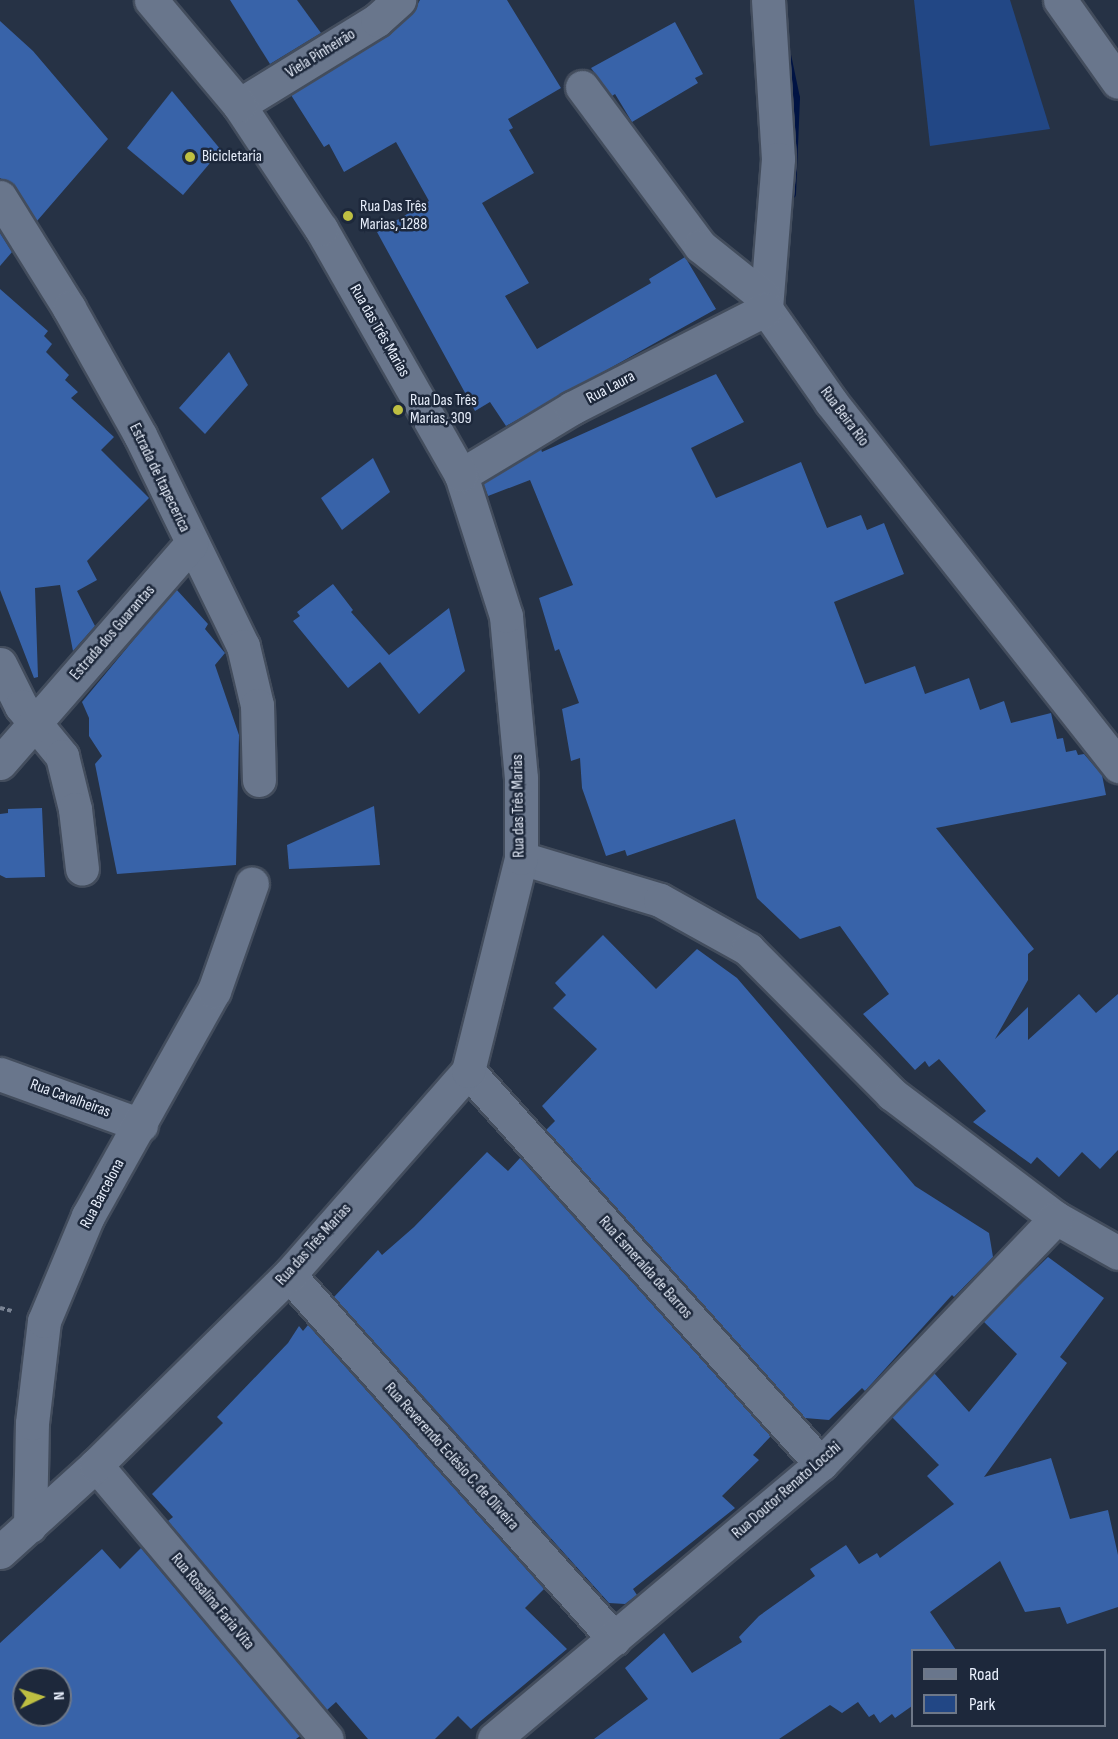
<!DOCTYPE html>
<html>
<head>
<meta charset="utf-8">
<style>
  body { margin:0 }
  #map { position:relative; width:1118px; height:1739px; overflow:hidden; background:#263245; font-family:"Sofia Sans Condensed",sans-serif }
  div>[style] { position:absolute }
  .green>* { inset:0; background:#224785 }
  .stream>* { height:10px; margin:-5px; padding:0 5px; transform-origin:5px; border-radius:5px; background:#001343 }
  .building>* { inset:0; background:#3863a9 }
  .path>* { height:4px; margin-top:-2px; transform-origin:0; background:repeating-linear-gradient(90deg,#798393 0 4.5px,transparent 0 7.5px) }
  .roads { filter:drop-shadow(2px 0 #434d5d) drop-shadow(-2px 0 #434d5d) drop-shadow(0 2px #434d5d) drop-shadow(0 -2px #434d5d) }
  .minor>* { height:33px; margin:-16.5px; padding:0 16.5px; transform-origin:16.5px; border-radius:16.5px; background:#69768c }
  .dots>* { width:16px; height:16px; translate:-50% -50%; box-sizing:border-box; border:3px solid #1d283b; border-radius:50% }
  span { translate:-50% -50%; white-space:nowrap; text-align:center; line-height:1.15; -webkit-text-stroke:5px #1d283b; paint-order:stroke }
  .street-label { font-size:16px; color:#e8effc }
  .poi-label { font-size:16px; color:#e8effc }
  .left { translate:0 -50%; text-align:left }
  .legend { position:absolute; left:911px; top:1649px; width:195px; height:78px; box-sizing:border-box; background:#1d283b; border:2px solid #6e7888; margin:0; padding:8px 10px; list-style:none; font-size:18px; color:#e8effc }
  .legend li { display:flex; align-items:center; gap:12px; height:30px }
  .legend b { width:30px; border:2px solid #6e7888 }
  .north { position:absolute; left:12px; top:1667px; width:60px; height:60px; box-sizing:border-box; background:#1d283b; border:2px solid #6e7888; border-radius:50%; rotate:86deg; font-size:16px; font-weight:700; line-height:24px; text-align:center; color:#e8effc }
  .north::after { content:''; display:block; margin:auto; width:21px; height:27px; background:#bebf42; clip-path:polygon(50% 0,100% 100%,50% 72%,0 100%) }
</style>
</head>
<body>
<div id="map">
  <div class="green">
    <div style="clip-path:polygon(914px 0,1010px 0,1050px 129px,930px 146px)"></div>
  </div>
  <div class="stream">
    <div style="left:786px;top:55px;width:44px;rotate:78.2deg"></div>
    <div style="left:795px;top:98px;width:96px;rotate:92.4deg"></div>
  </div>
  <div class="building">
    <div style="clip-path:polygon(230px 0,297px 0,321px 33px,270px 64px)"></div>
    <div style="clip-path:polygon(420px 0,507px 0,561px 88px,508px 119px,513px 128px,509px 130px,534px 173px,482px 203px,529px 283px,505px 296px,537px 349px,651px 283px,649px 279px,685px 257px,716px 309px,506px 426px,490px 402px,475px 411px,377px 232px,429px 201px,396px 142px,344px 172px,329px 144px,324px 147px,291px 95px,387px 36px,412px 14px)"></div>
    <div style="clip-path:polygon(0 21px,33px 51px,108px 139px,37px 221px,16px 187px,0 178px)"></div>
    <div style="clip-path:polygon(675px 22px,703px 74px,695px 78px,698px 83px,632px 122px,615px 94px,612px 96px,591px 68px)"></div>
    <div style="clip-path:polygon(172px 91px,221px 150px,183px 195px,127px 148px)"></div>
    <div style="clip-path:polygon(0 233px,12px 252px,0 266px)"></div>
    <div style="clip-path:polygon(0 289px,48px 331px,44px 336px,52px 344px,46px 352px,69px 375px,65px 380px,78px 392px,71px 398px,114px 437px,101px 450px,149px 498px,87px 561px,97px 580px,77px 591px,95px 626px,73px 651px,60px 585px,35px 588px,38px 677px,34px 678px,0 590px)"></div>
    <div style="clip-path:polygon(229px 352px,248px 385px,205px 434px,179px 408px)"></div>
    <div style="clip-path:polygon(716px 374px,744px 422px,691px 448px,716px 498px,801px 462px,827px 528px,861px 515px,867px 530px,884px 523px,904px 574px,834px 602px,865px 684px,915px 666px,925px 694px,969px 678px,980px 710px,1004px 701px,1011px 723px,1051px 713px,1057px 739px,1063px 738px,1066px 752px,1076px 750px,1078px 755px,1084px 754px,1102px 775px,1106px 795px,936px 828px,1034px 949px,1028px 954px,1028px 980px,995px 1039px,1028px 1007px,1028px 1040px,1079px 994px,1096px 1013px,1118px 994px,1118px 1150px,1100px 1169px,1082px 1152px,1059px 1177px,1037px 1157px,1031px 1164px,973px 1122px,986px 1111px,939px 1059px,929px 1067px,925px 1061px,915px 1070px,863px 1014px,889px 994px,840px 926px,800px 939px,757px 898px,735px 819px,627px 856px,625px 850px,606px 856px,582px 788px,580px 758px,571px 761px,562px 709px,579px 703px,559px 649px,555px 651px,539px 598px,573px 585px,530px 480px,488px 496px,483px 483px,541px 449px,542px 452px)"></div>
    <div style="clip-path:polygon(373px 458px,390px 492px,342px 530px,321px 498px)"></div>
    <div style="clip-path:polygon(333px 584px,353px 610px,351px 612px,389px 655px,449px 608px,465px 671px,419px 714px,380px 662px,348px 688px,293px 621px,300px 616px,297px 612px)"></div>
    <div style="clip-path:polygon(176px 589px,208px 624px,205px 629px,225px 653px,215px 665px,239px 735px,236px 865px,117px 874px,95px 764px,102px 756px,89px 736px,89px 718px,82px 702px)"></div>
    <div style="clip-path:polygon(374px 806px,380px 865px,289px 869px,287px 845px)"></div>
    <div style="clip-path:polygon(42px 808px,45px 877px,6px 878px,0 875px,0 814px,8px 813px,8px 809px)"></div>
    <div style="clip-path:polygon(603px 935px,656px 989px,697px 949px,737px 978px,915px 1186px,989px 1233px,993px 1257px,954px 1297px,952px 1295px,865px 1391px,862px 1388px,829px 1420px,805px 1418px,546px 1130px,555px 1121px,542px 1106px,597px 1049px,553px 1008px,566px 995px,555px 983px)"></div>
    <div style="clip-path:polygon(487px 1152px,508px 1171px,520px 1158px,771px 1436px,753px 1455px,759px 1460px,722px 1496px,735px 1508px,633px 1589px,637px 1595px,625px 1604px,609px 1603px,334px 1297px,378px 1250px,382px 1255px,414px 1227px)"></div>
    <div style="clip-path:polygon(1048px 1257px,1104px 1298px,1060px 1357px,1067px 1363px,984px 1477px,1051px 1458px,1070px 1519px,1108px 1510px,1118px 1555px,1118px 1607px,1067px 1624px,1060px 1607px,1025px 1612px,1000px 1561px,930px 1612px,956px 1650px,912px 1650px,912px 1706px,895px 1718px,892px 1714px,880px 1723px,874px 1714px,869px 1717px,858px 1702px,842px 1713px,830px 1705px,779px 1739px,594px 1739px,648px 1699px,625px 1668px,664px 1633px,692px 1673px,742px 1642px,739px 1637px,759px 1616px,815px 1576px,810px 1569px,846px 1545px,859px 1564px,877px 1553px,880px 1558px,954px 1504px,927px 1476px,939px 1465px,892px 1417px,934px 1373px,969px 1412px,1017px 1354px,983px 1321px)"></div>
    <div style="clip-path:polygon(308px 1325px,544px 1589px,525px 1608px,567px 1649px,471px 1729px,458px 1716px,435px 1739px,368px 1739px,336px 1702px,327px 1710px,168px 1521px,173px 1517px,152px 1494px,223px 1423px,217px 1417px,288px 1343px,299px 1326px,303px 1331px)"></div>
    <div style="clip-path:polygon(evenodd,141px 1548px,300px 1736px,296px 1739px,0 1739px,0 1643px,102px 1549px,120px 1569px,141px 1548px,24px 1679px,60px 1679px,60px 1715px,24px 1715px,24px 1679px)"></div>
  </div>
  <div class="path">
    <div style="left:0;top:1308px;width:12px;rotate:14deg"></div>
  </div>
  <div class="roads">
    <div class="minor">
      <div style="left:768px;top:0;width:159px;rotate:86.4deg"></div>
      <div style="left:778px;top:159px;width:150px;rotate:94.6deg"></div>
      <div style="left:766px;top:309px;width:113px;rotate:55deg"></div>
      <div style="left:831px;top:402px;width:464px;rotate:51.7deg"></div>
      <div style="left:1060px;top:0;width:100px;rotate:54.7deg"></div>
      <div style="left:582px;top:87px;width:198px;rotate:53.4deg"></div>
      <div style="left:700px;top:246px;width:83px;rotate:38.7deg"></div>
      <div style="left:239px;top:105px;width:162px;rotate:-31.6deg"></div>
      <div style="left:377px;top:20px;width:30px;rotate:-42deg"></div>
      <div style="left:0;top:197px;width:131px;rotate:58.1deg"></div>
      <div style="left:69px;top:308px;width:145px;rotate:60.8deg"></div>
      <div style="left:140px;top:435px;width:235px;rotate:64deg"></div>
      <div style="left:243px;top:646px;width:61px;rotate:76.7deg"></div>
      <div style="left:257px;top:705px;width:75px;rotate:88.5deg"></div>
      <div style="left:461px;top:475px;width:130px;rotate:-31.1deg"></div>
      <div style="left:572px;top:408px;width:218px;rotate:-27deg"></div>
      <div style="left:0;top:664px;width:47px;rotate:63.4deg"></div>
      <div style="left:21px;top:706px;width:65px;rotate:50.6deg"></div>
      <div style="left:62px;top:756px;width:55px;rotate:76.2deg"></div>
      <div style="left:75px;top:809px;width:60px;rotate:83.3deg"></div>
      <div style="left:0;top:763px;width:291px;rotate:-48.9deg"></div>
      <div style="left:521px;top:858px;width:145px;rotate:16.8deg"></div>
      <div style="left:660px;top:900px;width:101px;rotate:29.1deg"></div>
      <div style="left:748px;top:949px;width:204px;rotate:45.2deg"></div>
      <div style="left:892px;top:1094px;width:206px;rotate:37.1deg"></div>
      <div style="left:1056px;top:1218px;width:71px;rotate:29.4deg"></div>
      <div style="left:468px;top:1071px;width:528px;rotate:48.07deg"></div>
      <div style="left:0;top:1074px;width:150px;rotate:19.9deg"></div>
      <div style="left:289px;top:1275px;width:488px;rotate:48.2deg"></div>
      <div style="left:96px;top:1465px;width:358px;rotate:49.9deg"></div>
      <div style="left:30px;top:1526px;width:103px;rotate:-88.9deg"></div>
      <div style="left:32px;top:1423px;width:103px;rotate:-83.3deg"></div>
      <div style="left:44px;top:1321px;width:114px;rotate:-67.3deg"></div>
      <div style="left:88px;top:1216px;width:258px;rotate:-60.8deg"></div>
      <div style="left:214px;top:991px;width:114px;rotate:-70.6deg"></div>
      <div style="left:0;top:1552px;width:130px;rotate:-42.2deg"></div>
      <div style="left:96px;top:1465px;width:271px;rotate:-44.6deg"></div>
      <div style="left:289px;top:1275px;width:271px;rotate:-48.7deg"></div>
      <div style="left:468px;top:1071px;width:219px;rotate:-76deg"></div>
      <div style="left:521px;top:858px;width:80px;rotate:-90deg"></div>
      <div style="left:521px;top:778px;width:163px;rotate:-95.3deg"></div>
      <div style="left:506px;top:616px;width:148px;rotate:-107.7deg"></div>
      <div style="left:461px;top:475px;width:283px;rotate:-119.6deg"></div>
      <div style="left:321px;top:229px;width:149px;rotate:-123.5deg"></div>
      <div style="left:239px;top:105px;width:137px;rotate:-130deg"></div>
      <div style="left:494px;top:1739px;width:427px;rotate:-40.1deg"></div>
      <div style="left:821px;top:1464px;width:340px;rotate:-46.3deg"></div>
    </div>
  </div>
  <div class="dots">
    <div style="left:190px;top:157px;background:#bebf42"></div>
    <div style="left:348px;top:216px;background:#bebf42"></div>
    <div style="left:398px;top:410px;background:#bebf42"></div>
  </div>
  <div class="street-label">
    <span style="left:321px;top:54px;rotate:-32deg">Viela Pinheirão</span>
    <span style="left:379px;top:331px;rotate:60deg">Rua das Três Marias</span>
    <span style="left:611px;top:388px;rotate:-28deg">Rua Laura</span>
    <span style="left:844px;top:417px;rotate:53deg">Rua Beira Rio</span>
    <span style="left:159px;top:478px;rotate:64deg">Estrada de Itapecerica</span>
    <span style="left:113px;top:633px;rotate:-49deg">Estrada dos Guarantas</span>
    <span style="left:519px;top:806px;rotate:-91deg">Rua das Três Marias</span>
    <span style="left:70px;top:1099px;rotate:20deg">Rua Cavalheiras</span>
    <span style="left:103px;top:1194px;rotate:-62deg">Rua Barcelona</span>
    <span style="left:314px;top:1245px;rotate:-48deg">Rua das Três Marias</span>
    <span style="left:645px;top:1268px;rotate:48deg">Rua Esmeralda de Barros</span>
    <span style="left:451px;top:1457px;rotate:48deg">Rua Reverendo Eclésio C. de Oliveira</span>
    <span style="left:787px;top:1491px;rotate:-41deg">Rua Doutor Renato Locchi</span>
    <span style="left:212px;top:1602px;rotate:50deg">Rua Rosalina Faria Vita</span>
  </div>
  <div class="poi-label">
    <span class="left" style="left:202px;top:157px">Bicicletaria</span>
    <span class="left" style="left:360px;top:216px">Rua Das Três<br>Marias, 1288</span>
    <span class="left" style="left:410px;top:410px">Rua Das Três<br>Marias, 309</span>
  </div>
  <ul class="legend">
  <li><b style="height:8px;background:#69768c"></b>Road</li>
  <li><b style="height:16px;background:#224785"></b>Park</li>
  </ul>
  <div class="north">N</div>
</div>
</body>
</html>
